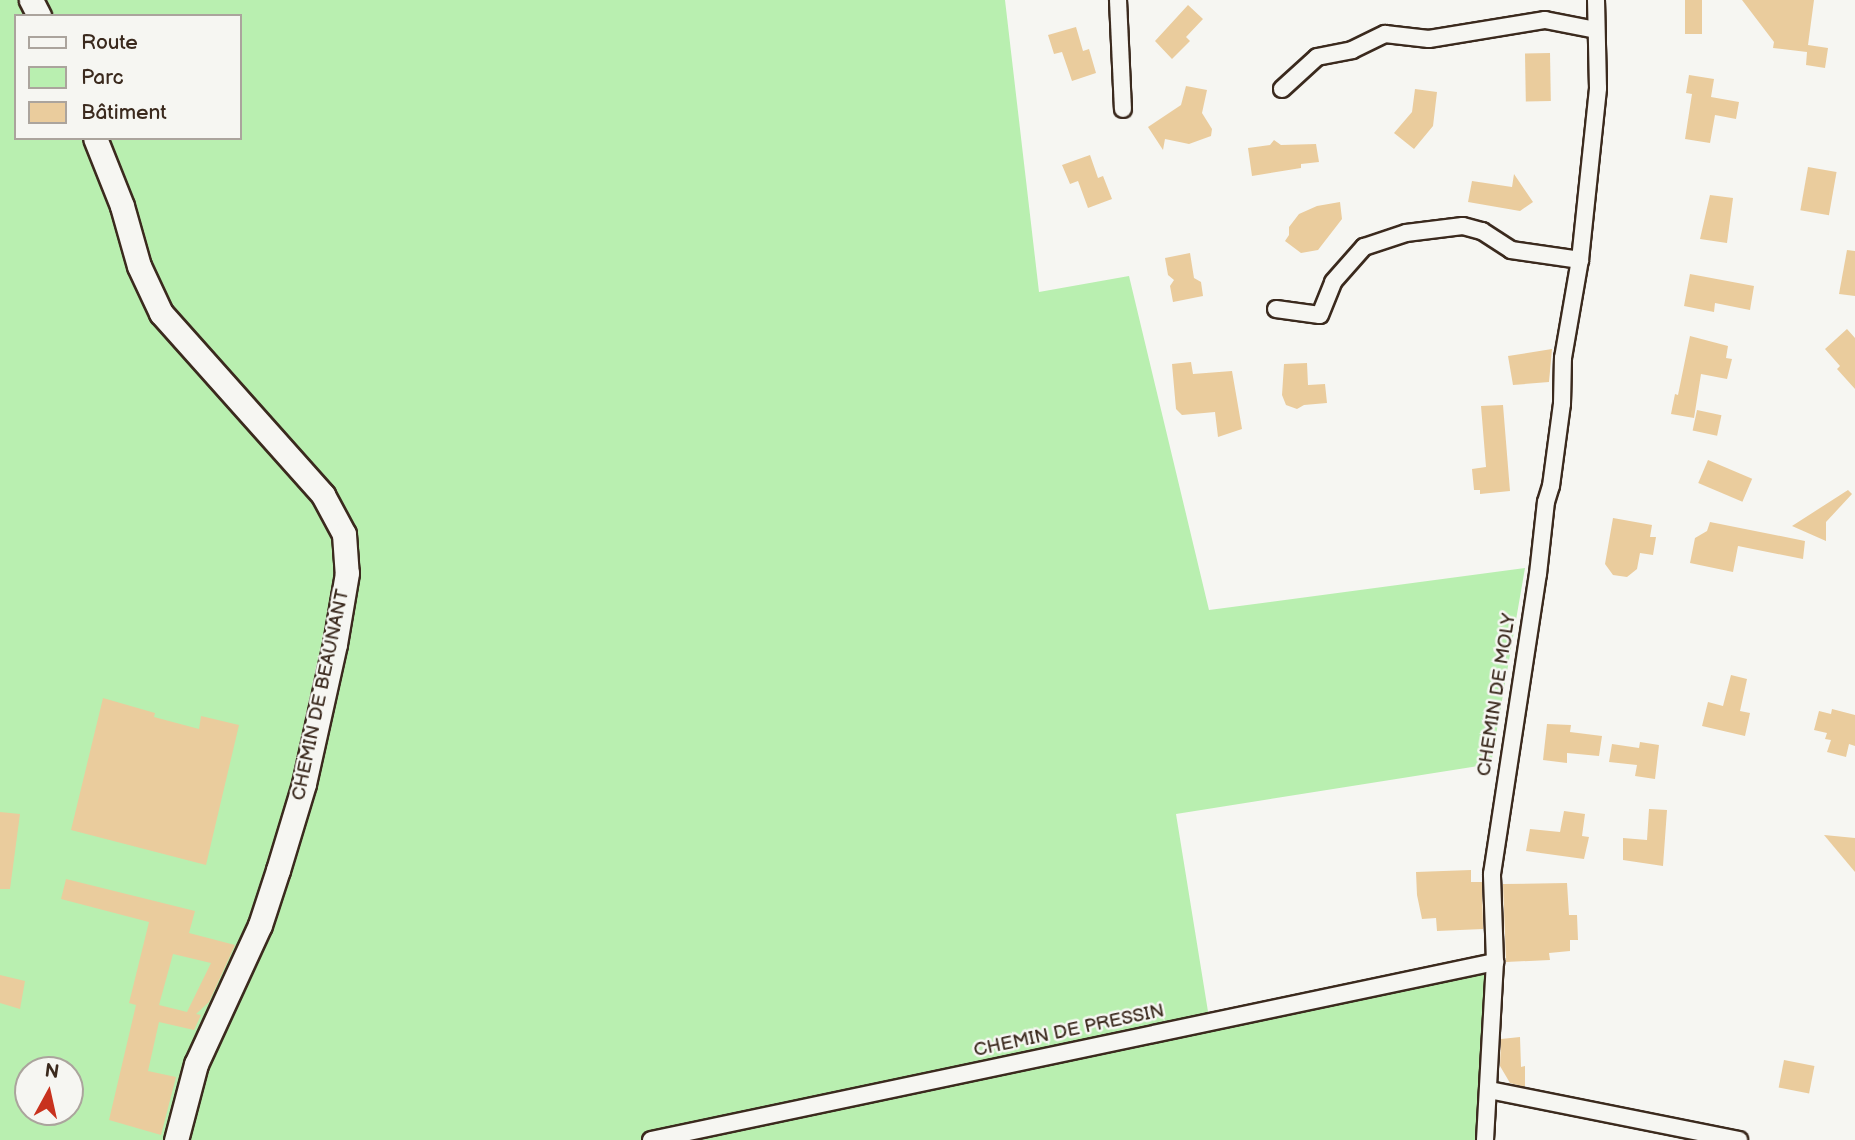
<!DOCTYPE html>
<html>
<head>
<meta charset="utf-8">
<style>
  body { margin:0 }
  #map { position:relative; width:1855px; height:1140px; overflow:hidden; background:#f6f6f2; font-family:"Balsamiq Sans",sans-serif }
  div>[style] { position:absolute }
  .green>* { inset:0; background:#b9efb0 }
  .building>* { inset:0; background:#eacc9d; transform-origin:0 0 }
  .roads { filter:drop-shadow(2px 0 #3b2a1e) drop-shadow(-2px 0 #3b2a1e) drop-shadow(0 2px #3b2a1e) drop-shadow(0 -2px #3b2a1e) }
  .street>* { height:16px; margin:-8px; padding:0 8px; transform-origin:8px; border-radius:8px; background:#f6f6f2 }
  .secondary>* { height:23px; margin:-11.5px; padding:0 11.5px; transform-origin:11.5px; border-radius:11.5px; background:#f6f6f2 }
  span { translate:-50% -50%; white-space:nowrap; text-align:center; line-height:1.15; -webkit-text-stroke:5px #f6f6f2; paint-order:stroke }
  .street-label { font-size:19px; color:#3b2a1e }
  .legend { position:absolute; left:14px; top:14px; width:228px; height:126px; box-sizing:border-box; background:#f6f6f2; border:2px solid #aba49d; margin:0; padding:9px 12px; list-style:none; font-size:21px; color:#3b2a1e }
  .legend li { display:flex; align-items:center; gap:14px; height:35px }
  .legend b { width:35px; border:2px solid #aba49d }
  .north { position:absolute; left:14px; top:1056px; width:70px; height:70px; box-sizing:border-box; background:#f6f6f2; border:2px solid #aba49d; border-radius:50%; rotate:8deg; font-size:19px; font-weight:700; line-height:28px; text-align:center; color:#3b2a1e }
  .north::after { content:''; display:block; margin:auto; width:24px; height:32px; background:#c8321e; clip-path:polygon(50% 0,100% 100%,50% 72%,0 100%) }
</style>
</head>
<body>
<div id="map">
  <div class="green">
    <div style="clip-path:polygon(evenodd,0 0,1005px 0,1039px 292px,1129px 276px,1209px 610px,1525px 568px,1491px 764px,1176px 814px,1211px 1030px,1486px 974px,1475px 1140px,0 1140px,0 0,16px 16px,240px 16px,240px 138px,16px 138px,16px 16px,0 0,28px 1070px,70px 1070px,70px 1112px,28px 1112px,28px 1070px)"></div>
  </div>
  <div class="building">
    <div style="left:1685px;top:0;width:17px;height:34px"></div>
    <div style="clip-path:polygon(1742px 0,1814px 0,1808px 45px,1828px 48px,1825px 68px,1806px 65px,1807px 52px,1773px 48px,1774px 42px)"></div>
    <div style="clip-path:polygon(1188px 5px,1203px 19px,1186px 37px,1190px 41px,1172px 59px,1155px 41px)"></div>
    <div style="clip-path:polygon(1076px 27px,1083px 51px,1089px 49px,1096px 73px,1072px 81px,1062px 52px,1054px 54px,1048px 35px)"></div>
    <div style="left:1550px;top:53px;width:48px;height:25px;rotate:89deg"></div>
    <div style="clip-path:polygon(1689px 75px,1714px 79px,1711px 97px,1739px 102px,1736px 119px,1715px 115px,1710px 143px,1685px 139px,1692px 94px,1686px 93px)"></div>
    <div style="clip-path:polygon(1186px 86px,1207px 90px,1202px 113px,1212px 129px,1211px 136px,1189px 144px,1165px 139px,1163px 150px,1148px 127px,1181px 105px)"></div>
    <div style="clip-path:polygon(1415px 89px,1437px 92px,1433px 126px,1414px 149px,1394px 133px,1412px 112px)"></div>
    <div style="clip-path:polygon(1274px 140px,1281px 145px,1316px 144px,1319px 162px,1301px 164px,1301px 168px,1252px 176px,1248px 148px,1270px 145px)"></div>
    <div style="clip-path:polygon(1090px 155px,1098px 178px,1103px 176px,1112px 199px,1088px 208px,1078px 181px,1070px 184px,1062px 165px)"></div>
    <div style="left:1808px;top:167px;width:29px;height:44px;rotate:10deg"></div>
    <div style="clip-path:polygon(1514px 174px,1533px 202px,1520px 211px,1468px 202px,1472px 181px,1512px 187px)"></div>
    <div style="clip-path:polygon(1710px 195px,1733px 198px,1727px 243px,1700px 239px)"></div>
    <div style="clip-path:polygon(1340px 202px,1342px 219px,1318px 250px,1301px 253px,1285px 241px,1289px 235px,1289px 227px,1299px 214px,1317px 206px)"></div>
    <div style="clip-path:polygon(1847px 250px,1855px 251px,1855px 296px,1839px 294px)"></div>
    <div style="clip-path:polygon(1190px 253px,1194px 278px,1201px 282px,1203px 296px,1173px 302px,1170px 286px,1174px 280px,1168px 275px,1165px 258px)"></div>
    <div style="clip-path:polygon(1690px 274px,1754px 286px,1750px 310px,1715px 303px,1714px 312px,1684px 306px)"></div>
    <div style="clip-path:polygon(1847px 329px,1855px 338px,1855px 389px,1837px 369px,1840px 366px,1825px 349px)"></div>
    <div style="clip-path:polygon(1690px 336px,1728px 346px,1726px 358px,1732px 359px,1727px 379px,1701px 374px,1694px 418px,1671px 414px,1675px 394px,1678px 395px)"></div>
    <div style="clip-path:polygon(1552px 349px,1549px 382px,1513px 385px,1508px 356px)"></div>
    <div style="clip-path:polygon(1191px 362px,1193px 374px,1232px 371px,1242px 429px,1218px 437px,1215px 412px,1182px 415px,1176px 409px,1172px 364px)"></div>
    <div style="clip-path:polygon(1307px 363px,1308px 385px,1325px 384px,1327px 403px,1304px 405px,1297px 409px,1286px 405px,1282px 395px,1284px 364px)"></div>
    <div style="clip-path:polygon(1503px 405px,1510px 491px,1480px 494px,1480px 490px,1474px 490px,1472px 469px,1486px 467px,1481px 406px)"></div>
    <div style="left:1697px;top:410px;width:25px;height:21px;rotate:12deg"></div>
    <div style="left:1708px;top:460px;width:48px;height:25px;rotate:23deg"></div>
    <div style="clip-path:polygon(1848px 490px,1852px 494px,1826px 522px,1826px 541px,1792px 526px)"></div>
    <div style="clip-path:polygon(1613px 518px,1652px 525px,1650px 537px,1656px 537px,1653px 555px,1640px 553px,1637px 569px,1627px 577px,1613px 575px,1605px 564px)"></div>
    <div style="clip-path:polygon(1710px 522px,1805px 541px,1803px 559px,1738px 546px,1733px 572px,1690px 563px,1695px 538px,1707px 531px)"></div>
    <div style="clip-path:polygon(1731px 675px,1747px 679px,1740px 711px,1750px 713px,1745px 736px,1702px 726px,1708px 702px,1723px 706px)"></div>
    <div style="clip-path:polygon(103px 698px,155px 713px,154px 717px,199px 729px,201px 716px,239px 725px,206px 865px,71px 830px)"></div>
    <div style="clip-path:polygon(1832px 709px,1855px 715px,1855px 746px,1849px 744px,1846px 757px,1827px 752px,1831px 740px,1825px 739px,1827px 733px,1814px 730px,1819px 711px,1831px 714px)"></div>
    <div style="clip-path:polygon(1547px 724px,1571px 725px,1570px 732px,1602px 736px,1599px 756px,1567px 753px,1567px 763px,1543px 760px)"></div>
    <div style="clip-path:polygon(1640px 742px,1659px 745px,1655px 779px,1635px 776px,1637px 765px,1609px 762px,1612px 744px,1639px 748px)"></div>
    <div style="clip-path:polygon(1649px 809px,1667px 810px,1663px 866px,1623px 860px,1623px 838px,1647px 840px)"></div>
    <div style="clip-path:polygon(1564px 811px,1585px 814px,1582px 836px,1589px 837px,1584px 859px,1526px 851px,1530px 829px,1560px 832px)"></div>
    <div style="clip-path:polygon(0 812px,20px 814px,10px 889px,0 889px)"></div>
    <div style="clip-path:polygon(1824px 835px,1855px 838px,1855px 872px)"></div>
    <div style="clip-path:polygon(1471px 870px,1471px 882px,1482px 882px,1483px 929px,1437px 931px,1436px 918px,1422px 919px,1417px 895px,1416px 872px)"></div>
    <div style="clip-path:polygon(evenodd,66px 879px,195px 911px,189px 933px,235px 945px,209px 1002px,196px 1014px,201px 1015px,194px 1030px,159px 1022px,148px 1071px,176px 1077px,161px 1135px,109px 1120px,136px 1005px,129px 1003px,149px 922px,61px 899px,66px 879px,173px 954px,211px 963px,187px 1012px,159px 1005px,173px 954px)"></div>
    <div style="clip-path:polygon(1567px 883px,1569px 915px,1577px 915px,1578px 940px,1570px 940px,1570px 951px,1549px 953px,1550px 960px,1506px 962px,1503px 884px)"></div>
    <div style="clip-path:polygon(0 975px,25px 981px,20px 1009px,0 1003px)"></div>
    <div style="clip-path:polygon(1520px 1037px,1521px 1067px,1525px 1066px,1525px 1087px,1510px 1083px,1500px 1066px,1501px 1039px)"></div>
    <div style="left:1784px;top:1060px;width:31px;height:28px;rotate:11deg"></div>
  </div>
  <div class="roads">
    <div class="street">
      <div style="left:1118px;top:0;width:109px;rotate:87.4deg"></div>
      <div style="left:1282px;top:89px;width:47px;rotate:-42.4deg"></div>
      <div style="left:1317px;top:57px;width:36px;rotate:-11deg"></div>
      <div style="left:1352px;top:50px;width:37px;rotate:-26deg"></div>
      <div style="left:1385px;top:34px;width:44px;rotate:6.5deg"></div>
      <div style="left:1429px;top:39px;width:118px;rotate:-9.3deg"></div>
      <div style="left:1545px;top:20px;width:52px;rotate:11.1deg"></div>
      <div style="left:1276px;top:309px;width:44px;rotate:7.8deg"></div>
      <div style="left:1320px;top:315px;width:35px;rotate:-68deg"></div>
      <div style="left:1333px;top:282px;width:47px;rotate:-48.5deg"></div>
      <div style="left:1364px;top:247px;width:44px;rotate:-18.4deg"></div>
      <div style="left:1406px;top:233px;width:57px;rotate:-7deg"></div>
      <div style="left:1463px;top:226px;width:20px;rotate:15deg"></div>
      <div style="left:1482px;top:231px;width:35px;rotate:33deg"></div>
      <div style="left:1511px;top:250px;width:70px;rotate:8.2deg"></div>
      <div style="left:1489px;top:1090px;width:255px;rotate:11.3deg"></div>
      <div style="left:651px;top:1140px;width:863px;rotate:-11.91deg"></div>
      <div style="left:1485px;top:1140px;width:178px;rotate:-86.8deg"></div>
      <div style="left:1495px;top:962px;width:88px;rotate:-92deg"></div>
      <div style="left:1492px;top:874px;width:304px;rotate:-81.3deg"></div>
      <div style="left:1538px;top:574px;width:72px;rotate:-83.7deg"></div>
      <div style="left:1546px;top:502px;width:17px;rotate:-73deg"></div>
      <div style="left:1551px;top:486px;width:83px;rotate:-82.4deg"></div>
      <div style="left:1562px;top:404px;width:46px;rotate:-88.8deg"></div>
      <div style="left:1563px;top:358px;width:99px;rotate:-80.2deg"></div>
      <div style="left:1580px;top:260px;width:173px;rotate:-84deg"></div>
      <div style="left:1598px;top:88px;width:88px;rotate:-91.3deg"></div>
    </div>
    <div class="secondary">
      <div style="left:31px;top:0;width:18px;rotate:63deg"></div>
      <div style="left:95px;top:138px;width:73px;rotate:68.3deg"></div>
      <div style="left:122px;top:206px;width:62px;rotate:74.2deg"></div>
      <div style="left:139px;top:266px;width:52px;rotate:64.9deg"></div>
      <div style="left:161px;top:313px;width:244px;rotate:48.3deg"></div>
      <div style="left:323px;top:495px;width:44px;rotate:61.7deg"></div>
      <div style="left:344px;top:534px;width:39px;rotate:86deg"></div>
      <div style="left:347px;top:573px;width:72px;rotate:99.6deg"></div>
      <div style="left:335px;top:644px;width:143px;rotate:102.5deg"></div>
      <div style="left:304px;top:784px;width:90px;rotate:106.8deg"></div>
      <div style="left:278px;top:870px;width:58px;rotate:108.1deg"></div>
      <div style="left:260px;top:925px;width:153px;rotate:114.7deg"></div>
      <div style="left:196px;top:1064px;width:79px;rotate:104.7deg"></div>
    </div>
  </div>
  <div class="street-label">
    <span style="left:321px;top:695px;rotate:-78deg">CHEMIN DE BEAUNANT</span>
    <span style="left:1497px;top:695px;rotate:-81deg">CHEMIN DE MOLY</span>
    <span style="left:1069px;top:1031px;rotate:-12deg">CHEMIN DE PRESSIN</span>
  </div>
  <ul class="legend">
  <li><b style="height:9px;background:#f6f6f2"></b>Route</li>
  <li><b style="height:19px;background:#b9efb0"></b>Parc</li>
  <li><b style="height:19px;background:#eacc9d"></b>Bâtiment</li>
  </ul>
  <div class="north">N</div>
</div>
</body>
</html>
